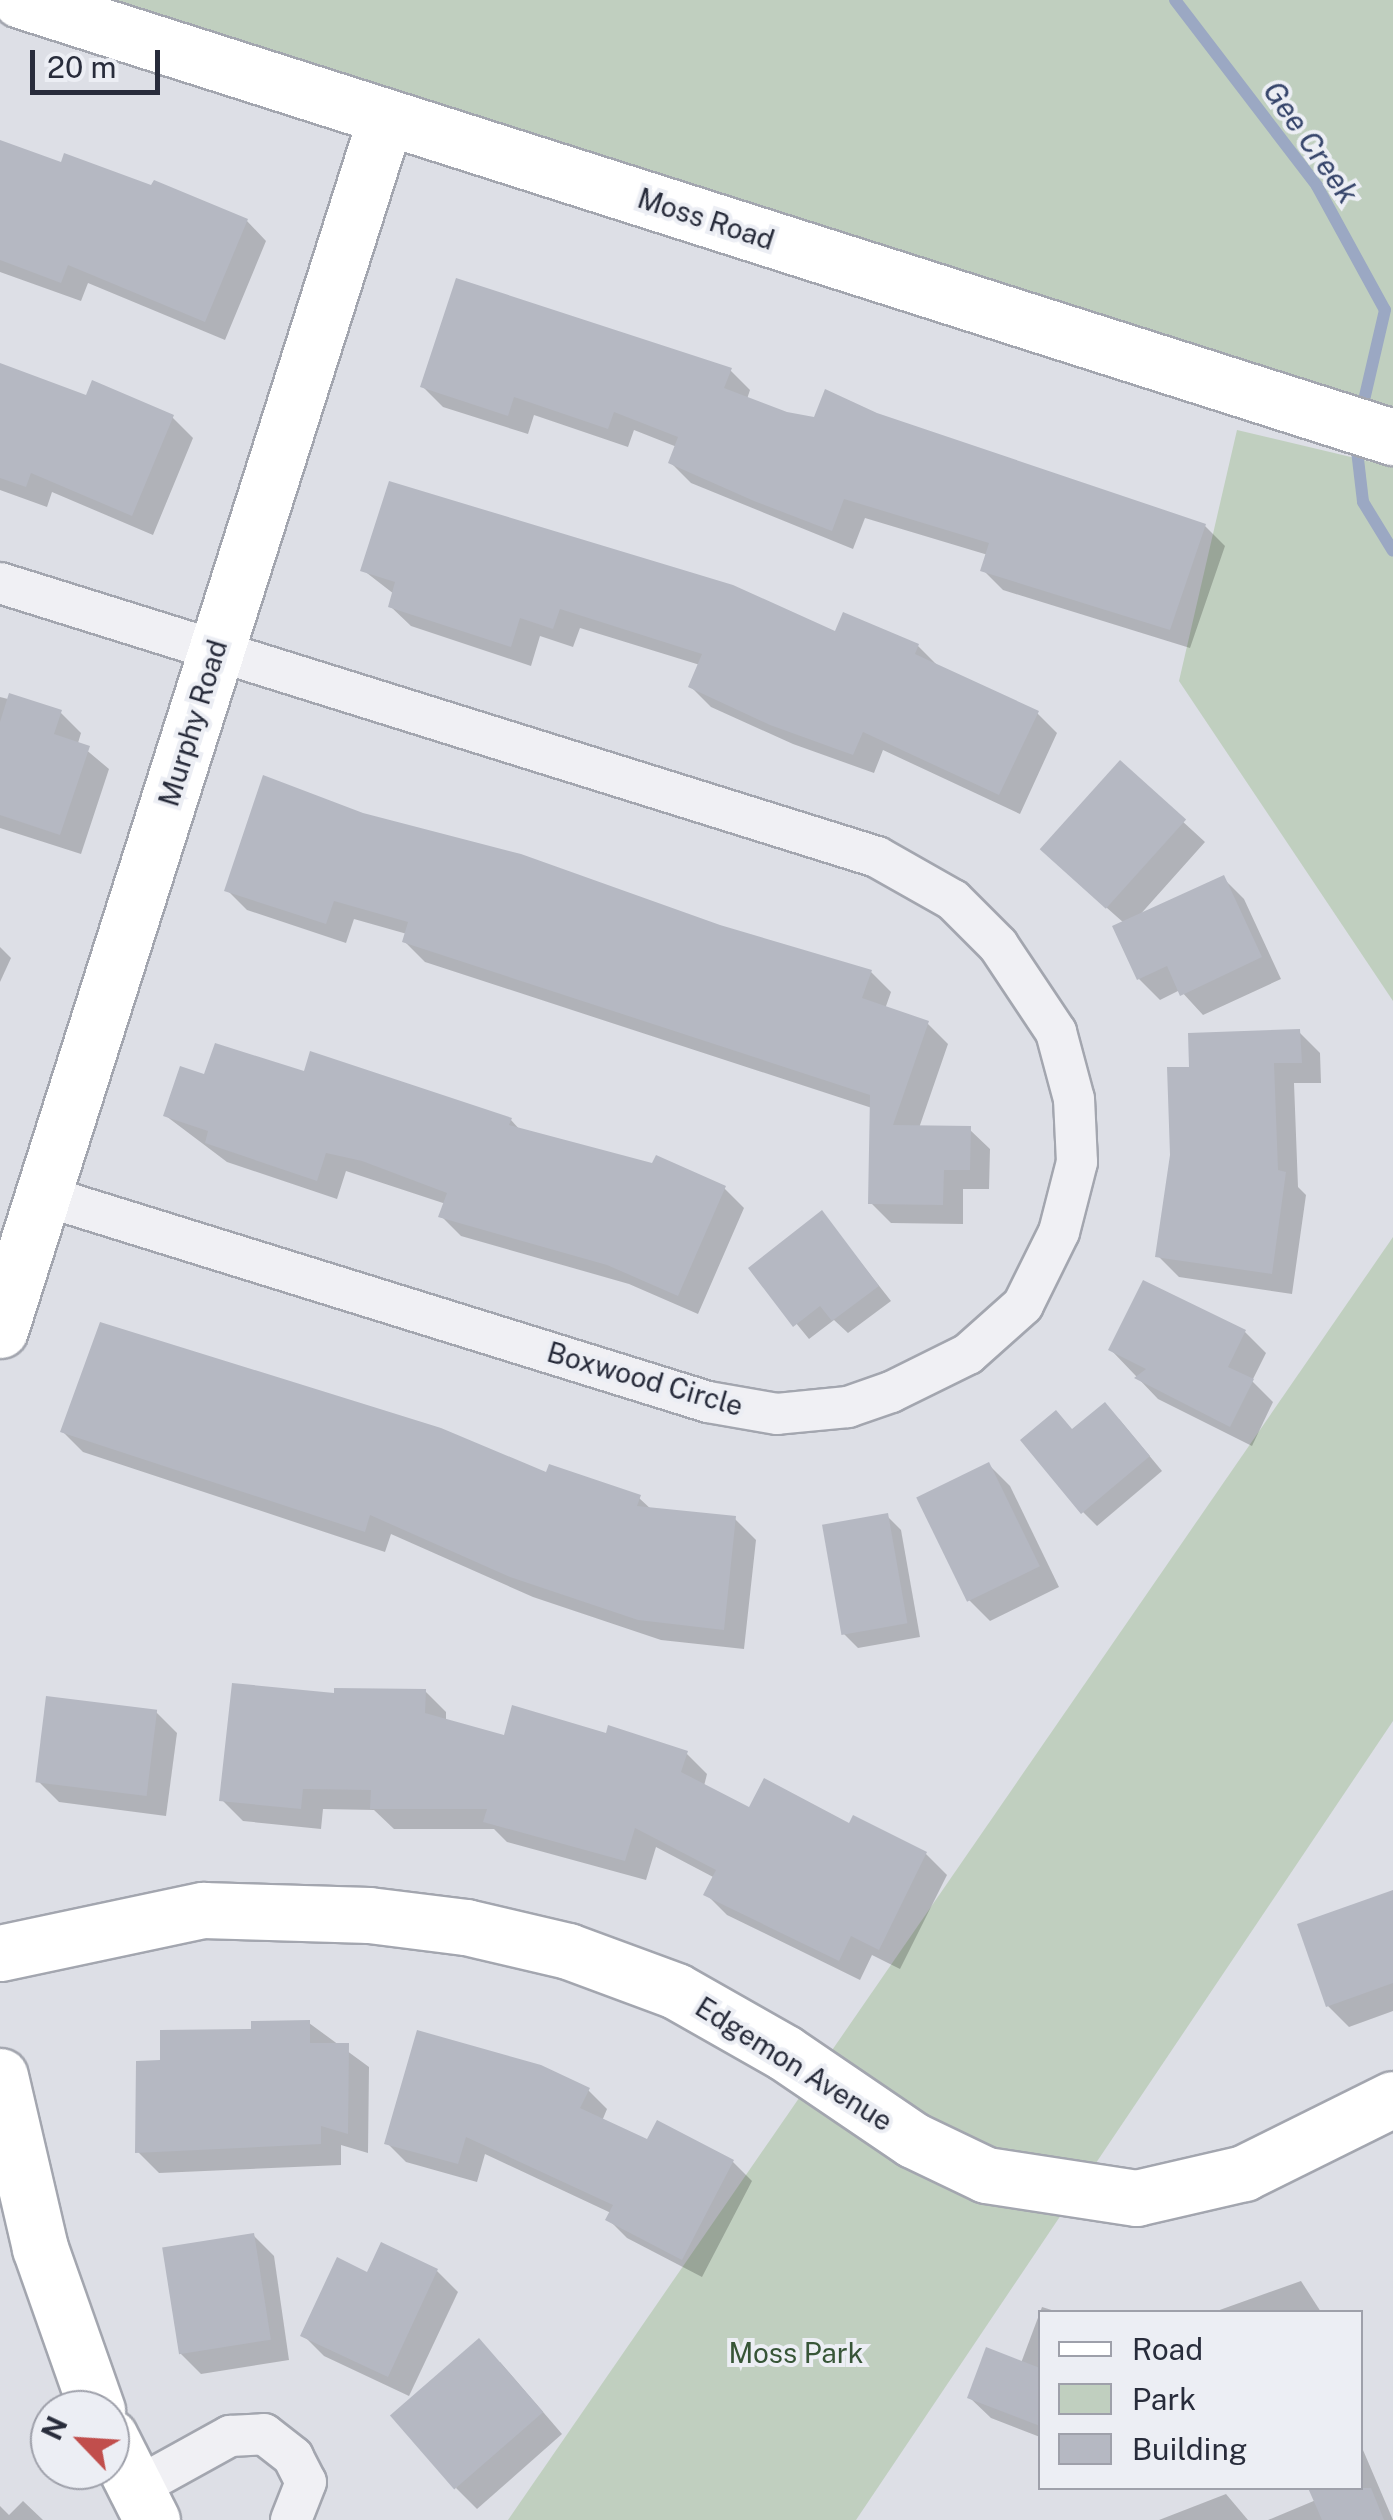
<!DOCTYPE html>
<html>
<head>
<meta charset="utf-8">
<style>
  body { margin:0 }
  #map { position:relative; width:1393px; height:2520px; overflow:hidden; background:#dddfe6; font-family:"Public Sans",sans-serif }
  div>[style] { position:absolute }
  .green>* { inset:0; background:#c0cfbf }
  .shadow>* { inset:0; background:#0003 }
  .stream>* { height:12px; margin:-6px; padding:0 6px; transform-origin:6px; border-radius:6px; background:#9ba8c3 }
  .building>* { inset:0; background:#b5b8c2; transform-origin:0 0 }
  .roads { filter:drop-shadow(2px 0 #a3a6af) drop-shadow(-2px 0 #a3a6af) drop-shadow(0 2px #a3a6af) drop-shadow(0 -2px #a3a6af) }
  .street>* { height:40px; margin:-20px; padding:0 20px; transform-origin:20px; border-radius:20px; background:#f0f0f4 }
  .secondary>* { height:55px; margin:-27.5px; padding:0 27.5px; transform-origin:27.5px; border-radius:27.5px; background:#fff }
  span { translate:-50% -50%; white-space:nowrap; text-align:center; line-height:1.15; -webkit-text-stroke:8px #eceef4; paint-order:stroke }
  .street-label { font-size:28px; color:#282c3b }
  .park-label { font-size:28px; color:#375537 }
  .water-label { font-size:30px; color:#36456b; font-style:italic }
  .legend { position:absolute; left:1038px; top:2310px; width:325px; height:180px; box-sizing:border-box; background:#eceef4; border:2px solid #9ea0aa; margin:0; padding:12px 18px; list-style:none; font-size:30px; color:#282c3b }
  .legend li { display:flex; align-items:center; gap:20px; height:50px }
  .legend b { width:50px; border:2px solid #9ea0aa }
  .north { position:absolute; left:30px; top:2390px; width:100px; height:100px; box-sizing:border-box; background:#eceef4; border:2px solid #9ea0aa; border-radius:50%; rotate:295deg; font-size:28px; font-weight:700; line-height:40px; text-align:center; color:#282c3b }
  .north::after { content:''; display:block; margin:auto; width:35px; height:45px; background:#c14e4c; clip-path:polygon(50% 0,100% 100%,50% 72%,0 100%) }
  .scale { position:absolute; left:30px; top:50px; width:130px; height:45px; box-sizing:border-box; border:5px solid #282c3b; border-top:0; padding-left:12px; font-size:30px; line-height:35px; white-space:nowrap; color:#282c3b; -webkit-text-stroke:8px #eceef4; paint-order:stroke }
</style>
</head>
<body>
<div id="map">
  <div class="green">
    <div style="clip-path:polygon(109px 0,1393px 0,1393px 414px)"></div>
    <div style="clip-path:polygon(1237px 430px,1393px 467px,1393px 1001px,1179px 681px)"></div>
    <div style="clip-path:polygon(1393px 1237px,1393px 1721px,856px 2520px,508px 2520px)"></div>
  </div>
  <div class="shadow">
    <div style="clip-path:polygon(0 144px,247px 221px,266px 241px,225px 340px,88px 283px,81px 301px,0 272px)"></div>
    <div style="clip-path:polygon(0 366px,87px 398px,172px 417px,193px 438px,153px 535px,52px 492px,47px 507px,0 490px)"></div>
    <div style="clip-path:polygon(730px 370px,750px 390px,747px 399px,786px 414px,816px 420px,876px 415px,1205px 526px,1225px 546px,1190px 648px,1003px 590px,983px 570px,988px 555px,865px 518px,853px 549px,691px 483px,671px 463px,677px 447px,634px 430px,628px 447px,534px 415px,528px 434px,443px 407px,423px 387px)"></div>
    <div style="clip-path:polygon(363px 570px,918px 646px,938px 666px,1037px 713px,1057px 733px,1020px 814px,883px 750px,874px 773px,793px 744px,711px 707px,691px 687px,700px 665px,580px 628px,573px 647px,540px 636px,531px 666px,411px 626px,390px 606px,394px 594px)"></div>
    <div style="clip-path:polygon(0 697px,60px 712px,81px 733px,78px 743px,109px 769px,81px 854px,0 828px)"></div>
    <div style="clip-path:polygon(1120px 764px,1205px 842px,1138px 917px,1223px 878px,1244px 899px,1281px 979px,1203px 1015px,1180px 990px,1160px 1000px,1139px 979px,1124px 923px,1064px 870px)"></div>
    <div style="clip-path:polygon(362px 816px,871px 972px,891px 992px,885px 1009px,927px 1023px,948px 1044px,919px 1128px,969px 1129px,990px 1149px,989px 1189px,963px 1189px,963px 1224px,891px 1223px,871px 1203px,872px 1108px,425px 962px,405px 942px,407px 934px,354px 919px,346px 943px,247px 910px,227px 890px)"></div>
    <div style="clip-path:polygon(0 947px,11px 958px,0 982px)"></div>
    <div style="clip-path:polygon(1299px 1032px,1320px 1053px,1321px 1083px,1294px 1083px,1298px 1187px,1306px 1195px,1292px 1294px,1179px 1277px,1158px 1256px,1192px 1069px)"></div>
    <div style="clip-path:polygon(306px 1074px,511px 1120px,521px 1131px,724px 1188px,744px 1208px,698px 1314px,629px 1284px,461px 1236px,441px 1216px,446px 1204px,346px 1171px,337px 1199px,227px 1162px,166px 1116px,206px 1077px)"></div>
    <div style="clip-path:polygon(822px 1213px,891px 1301px,848px 1333px,834px 1320px,809px 1339px,751px 1268px)"></div>
    <div style="clip-path:polygon(1245px 1332px,1266px 1353px,1252px 1381px,1273px 1402px,1252px 1446px,1158px 1399px,1111px 1350px)"></div>
    <div style="clip-path:polygon(1119px 1419px,1162px 1471px,1097px 1526px,1083px 1512px,1074px 1431px)"></div>
    <div style="clip-path:polygon(62px 1431px,547px 1475px,639px 1498px,652px 1510px,735px 1519px,756px 1540px,744px 1649px,661px 1640px,533px 1597px,391px 1534px,385px 1552px,83px 1452px)"></div>
    <div style="clip-path:polygon(989px 1465px,1010px 1486px,1059px 1587px,990px 1621px,969px 1600px)"></div>
    <div style="clip-path:polygon(887px 1516px,901px 1530px,920px 1637px,858px 1648px,844px 1634px)"></div>
    <div style="clip-path:polygon(425px 1691px,446px 1712px,446px 1721px,505px 1738px,608px 1736px,686px 1753px,707px 1774px,704px 1786px,750px 1810px,850px 1826px,926px 1854px,947px 1875px,900px 1969px,872px 1955px,860px 1980px,727px 1915px,706px 1894px,715px 1878px,656px 1847px,646px 1880px,507px 1842px,494px 1829px,394px 1829px,374px 1810px,323px 1809px,321px 1829px,243px 1821px,222px 1800px,336px 1696px)"></div>
    <div style="clip-path:polygon(156px 1712px,177px 1733px,166px 1816px,59px 1802px,38px 1781px)"></div>
    <div style="clip-path:polygon(1393px 1898px,1393px 2011px,1349px 2027px,1328px 2006px)"></div>
    <div style="clip-path:polygon(309px 2023px,369px 2067px,368px 2153px,341px 2145px,341px 2165px,159px 2173px,138px 2152px,163px 2063px,254px 2032px)"></div>
    <div style="clip-path:polygon(588px 2090px,607px 2109px,602px 2121px,648px 2142px,658px 2123px,733px 2162px,752px 2181px,702px 2277px,627px 2238px,608px 2219px,611px 2213px,485px 2154px,477px 2182px,406px 2162px,387px 2143px)"></div>
    <div style="clip-path:polygon(253px 2235px,274px 2256px,289px 2360px,201px 2374px,180px 2353px)"></div>
    <div style="clip-path:polygon(437px 2271px,458px 2292px,409px 2396px,324px 2356px,303px 2335px,368px 2275px)"></div>
    <div style="clip-path:polygon(1301px 2281px,1321px 2312px,1214px 2312px)"></div>
    <div style="clip-path:polygon(1042px 2307px,1058px 2312px,1040px 2312px,1040px 2437px,991px 2418px,970px 2398px,1021px 2363px)"></div>
    <div style="clip-path:polygon(500px 2362px,562px 2434px,477px 2509px,456px 2488px)"></div>
    <div style="clip-path:polygon(1360px 2443px,1393px 2520px,1268px 2520px,1316px 2500px,1310px 2488px,1360px 2488px)"></div>
    <div style="clip-path:polygon(1226px 2494px,1248px 2520px,1159px 2520px)"></div>
    <div style="clip-path:polygon(23px 2501px,43px 2520px,0 2520px,0 2506px,9px 2515px)"></div>
  </div>
  <div class="stream">
    <div style="left:1175px;top:0;width:234px;rotate:52.6deg"></div>
    <div style="left:1317px;top:186px;width:141px;rotate:61.3deg"></div>
    <div style="left:1385px;top:310px;width:106px;rotate:103.1deg"></div>
    <div style="left:1356px;top:442px;width:60px;rotate:83.3deg"></div>
    <div style="left:1363px;top:502px;width:57px;rotate:58.5deg"></div>
  </div>
  <div class="building">
    <div style="clip-path:polygon(0 140px,61px 162px,64px 153px,151px 185px,154px 180px,248px 219px,205px 322px,68px 265px,61px 283px,0 260px)"></div>
    <div style="clip-path:polygon(456px 278px,732px 368px,724px 388px,787px 412px,814px 417px,825px 389px,877px 413px,1206px 524px,1170px 630px,980px 571px,989px 543px,844px 499px,832px 531px,754px 501px,668px 463px,678px 437px,614px 412px,608px 429px,514px 397px,508px 416px,420px 387px)"></div>
    <div style="clip-path:polygon(0 363px,86px 395px,92px 380px,174px 415px,132px 516px,31px 473px,26px 487px,0 478px)"></div>
    <div style="clip-path:polygon(389px 481px,733px 585px,835px 631px,843px 612px,919px 644px,915px 654px,1039px 711px,999px 795px,863px 732px,853px 755px,770px 725px,688px 687px,702px 654px,560px 609px,553px 629px,520px 618px,511px 647px,388px 607px,395px 582px,360px 571px)"></div>
    <div style="clip-path:polygon(9px 693px,62px 710px,54px 734px,90px 746px,60px 835px,0 815px,0 722px)"></div>
    <div style="left:1120px;top:760px;width:89px;height:120px;rotate:42deg"></div>
    <div style="clip-path:polygon(263px 775px,363px 813px,521px 854px,720px 925px,872px 970px,862px 998px,929px 1021px,893px 1125px,971px 1126px,970px 1170px,944px 1170px,943px 1205px,868px 1204px,870px 1095px,402px 942px,408px 922px,334px 901px,326px 924px,224px 891px)"></div>
    <div style="clip-path:polygon(1224px 875px,1262px 957px,1180px 996px,1167px 966px,1137px 980px,1112px 926px)"></div>
    <div style="clip-path:polygon(1300px 1029px,1302px 1063px,1274px 1063px,1278px 1170px,1286px 1172px,1272px 1274px,1155px 1257px,1170px 1155px,1167px 1067px,1189px 1067px,1188px 1033px)"></div>
    <div style="clip-path:polygon(215px 1043px,304px 1071px,310px 1051px,512px 1118px,509px 1125px,652px 1163px,656px 1155px,726px 1186px,678px 1296px,607px 1265px,438px 1217px,447px 1193px,362px 1161px,326px 1153px,317px 1181px,205px 1143px,208px 1131px,163px 1116px,180px 1066px,204px 1074px)"></div>
    <div style="clip-path:polygon(822px 1210px,879px 1286px,832px 1321px,820px 1306px,793px 1327px,748px 1268px)"></div>
    <div style="clip-path:polygon(1143px 1280px,1246px 1330px,1228px 1367px,1254px 1379px,1230px 1427px,1134px 1378px,1146px 1369px,1108px 1350px)"></div>
    <div style="clip-path:polygon(100px 1322px,441px 1428px,546px 1472px,549px 1464px,641px 1495px,637px 1506px,736px 1516px,724px 1630px,638px 1620px,510px 1577px,370px 1515px,365px 1532px,60px 1432px)"></div>
    <div style="clip-path:polygon(1105px 1402px,1150px 1456px,1081px 1514px,1020px 1440px,1056px 1410px,1072px 1429px)"></div>
    <div style="left:989px;top:1462px;width:116px;height:81px;rotate:64deg"></div>
    <div style="left:888px;top:1513px;width:112px;height:67px;rotate:80deg"></div>
    <div style="clip-path:polygon(232px 1683px,334px 1693px,334px 1688px,426px 1689px,425px 1713px,504px 1735px,512px 1705px,606px 1733px,608px 1725px,688px 1751px,681px 1772px,749px 1807px,764px 1778px,849px 1823px,853px 1815px,927px 1852px,879px 1950px,851px 1936px,839px 1961px,703px 1895px,716px 1870px,635px 1828px,625px 1861px,483px 1822px,487px 1809px,370px 1809px,371px 1790px,303px 1789px,301px 1809px,219px 1801px)"></div>
    <div style="left:46px;top:1696px;width:112px;height:87px;rotate:7deg"></div>
    <div style="clip-path:polygon(1393px 1890px,1393px 1983px,1326px 2007px,1297px 1924px)"></div>
    <div style="clip-path:polygon(310px 2020px,310px 2043px,349px 2043px,348px 2134px,321px 2126px,321px 2144px,135px 2153px,136px 2061px,160px 2060px,160px 2030px,251px 2029px,251px 2021px)"></div>
    <div style="clip-path:polygon(417px 2030px,541px 2065px,590px 2088px,580px 2108px,647px 2139px,657px 2120px,734px 2160px,682px 2260px,605px 2220px,613px 2205px,466px 2137px,458px 2164px,384px 2144px)"></div>
    <div style="left:254px;top:2233px;width:108px;height:93px;rotate:81deg"></div>
    <div style="clip-path:polygon(381px 2242px,438px 2269px,388px 2377px,300px 2336px,337px 2257px,367px 2272px)"></div>
    <div style="left:479px;top:2338px;width:98px;height:118px;rotate:49deg"></div>
    <div style="clip-path:polygon(986px 2347px,1040px 2368px,1040px 2426px,967px 2398px)"></div>
    <div style="clip-path:polygon(1308px 2488px,1371px 2488px,1384px 2520px,1322px 2520px)"></div>
  </div>
  <div class="roads">
    <div class="street">
      <div style="left:0;top:583px;width:919px;rotate:17.35deg"></div>
      <div style="left:877px;top:857px;width:87px;rotate:29.5deg"></div>
      <div style="left:953px;top:900px;width:64px;rotate:45deg"></div>
      <div style="left:998px;top:945px;width:105px;rotate:56.3deg"></div>
      <div style="left:1056px;top:1032px;width:69px;rotate:75deg"></div>
      <div style="left:1074px;top:1099px;width:63px;rotate:87.3deg"></div>
      <div style="left:1077px;top:1162px;width:72px;rotate:104.4deg"></div>
      <div style="left:1059px;top:1232px;width:81px;rotate:116.3deg"></div>
      <div style="left:1023px;top:1305px;width:74px;rotate:138.3deg"></div>
      <div style="left:968px;top:1354px;width:86px;rotate:153.7deg"></div>
      <div style="left:891px;top:1392px;width:46px;rotate:160.8deg"></div>
      <div style="left:848px;top:1407px;width:71px;rotate:174.4deg"></div>
      <div style="left:777px;top:1414px;width:70px;rotate:-170.1deg"></div>
      <div style="left:708px;top:1402px;width:694px;rotate:-162.74deg"></div>
      <div style="left:134px;top:2489px;width:110px;rotate:-28.9deg"></div>
      <div style="left:230px;top:2436px;width:34px;rotate:-3deg"></div>
      <div style="left:264px;top:2434px;width:37px;rotate:38deg"></div>
      <div style="left:293px;top:2457px;width:28px;rotate:63deg"></div>
      <div style="left:306px;top:2482px;width:41px;rotate:111.5deg"></div>
    </div>
    <div class="secondary">
      <div style="left:20px;top:0;width:1441px;rotate:17.66deg"></div>
      <div style="left:0;top:1330px;width:1273px;rotate:-72.35deg"></div>
      <div style="left:0;top:1953px;width:208px;rotate:-12deg"></div>
      <div style="left:203px;top:1910px;width:166px;rotate:1.7deg"></div>
      <div style="left:369px;top:1915px;width:98px;rotate:7.1deg"></div>
      <div style="left:466px;top:1927px;width:105px;rotate:13.2deg"></div>
      <div style="left:568px;top:1951px;width:115px;rotate:20.3deg"></div>
      <div style="left:676px;top:1991px;width:125px;rotate:29.6deg"></div>
      <div style="left:785px;top:2053px;width:155px;rotate:34.2deg"></div>
      <div style="left:913px;top:2140px;width:81px;rotate:25.6deg"></div>
      <div style="left:986px;top:2175px;width:152px;rotate:8.7deg"></div>
      <div style="left:1136px;top:2198px;width:111px;rotate:-13deg"></div>
      <div style="left:1244px;top:2173px;width:166px;rotate:-26.4deg"></div>
      <div style="left:0;top:2076px;width:177px;rotate:76.9deg"></div>
      <div style="left:40px;top:2248px;width:172px;rotate:70.6deg"></div>
      <div style="left:110px;top:2437px;width:93px;rotate:63.2deg"></div>
    </div>
  </div>
  <div class="street-label">
    <span style="left:706px;top:219px;rotate:18deg">Moss Road</span>
    <span style="left:193px;top:723px;rotate:-73deg">Murphy Road</span>
    <span style="left:645px;top:1379px;rotate:16deg">Boxwood Circle</span>
    <span style="left:794px;top:2064px;rotate:32deg">Edgemon Avenue</span>
  </div>
  <div class="park-label">
    <span style="left:796px;top:2353px">Moss Park</span>
  </div>
  <div class="water-label">
    <span style="left:1311px;top:142px;rotate:55deg">Gee Creek</span>
  </div>
  <ul class="legend">
  <li><b style="height:12px;background:#fff"></b>Road</li>
  <li><b style="height:28px;background:#c0cfbf"></b>Park</li>
  <li><b style="height:28px;background:#b5b8c2"></b>Building</li>
  </ul>
  <div class="north">N</div>
  <div class="scale">20 m</div>
</div>
</body>
</html>
